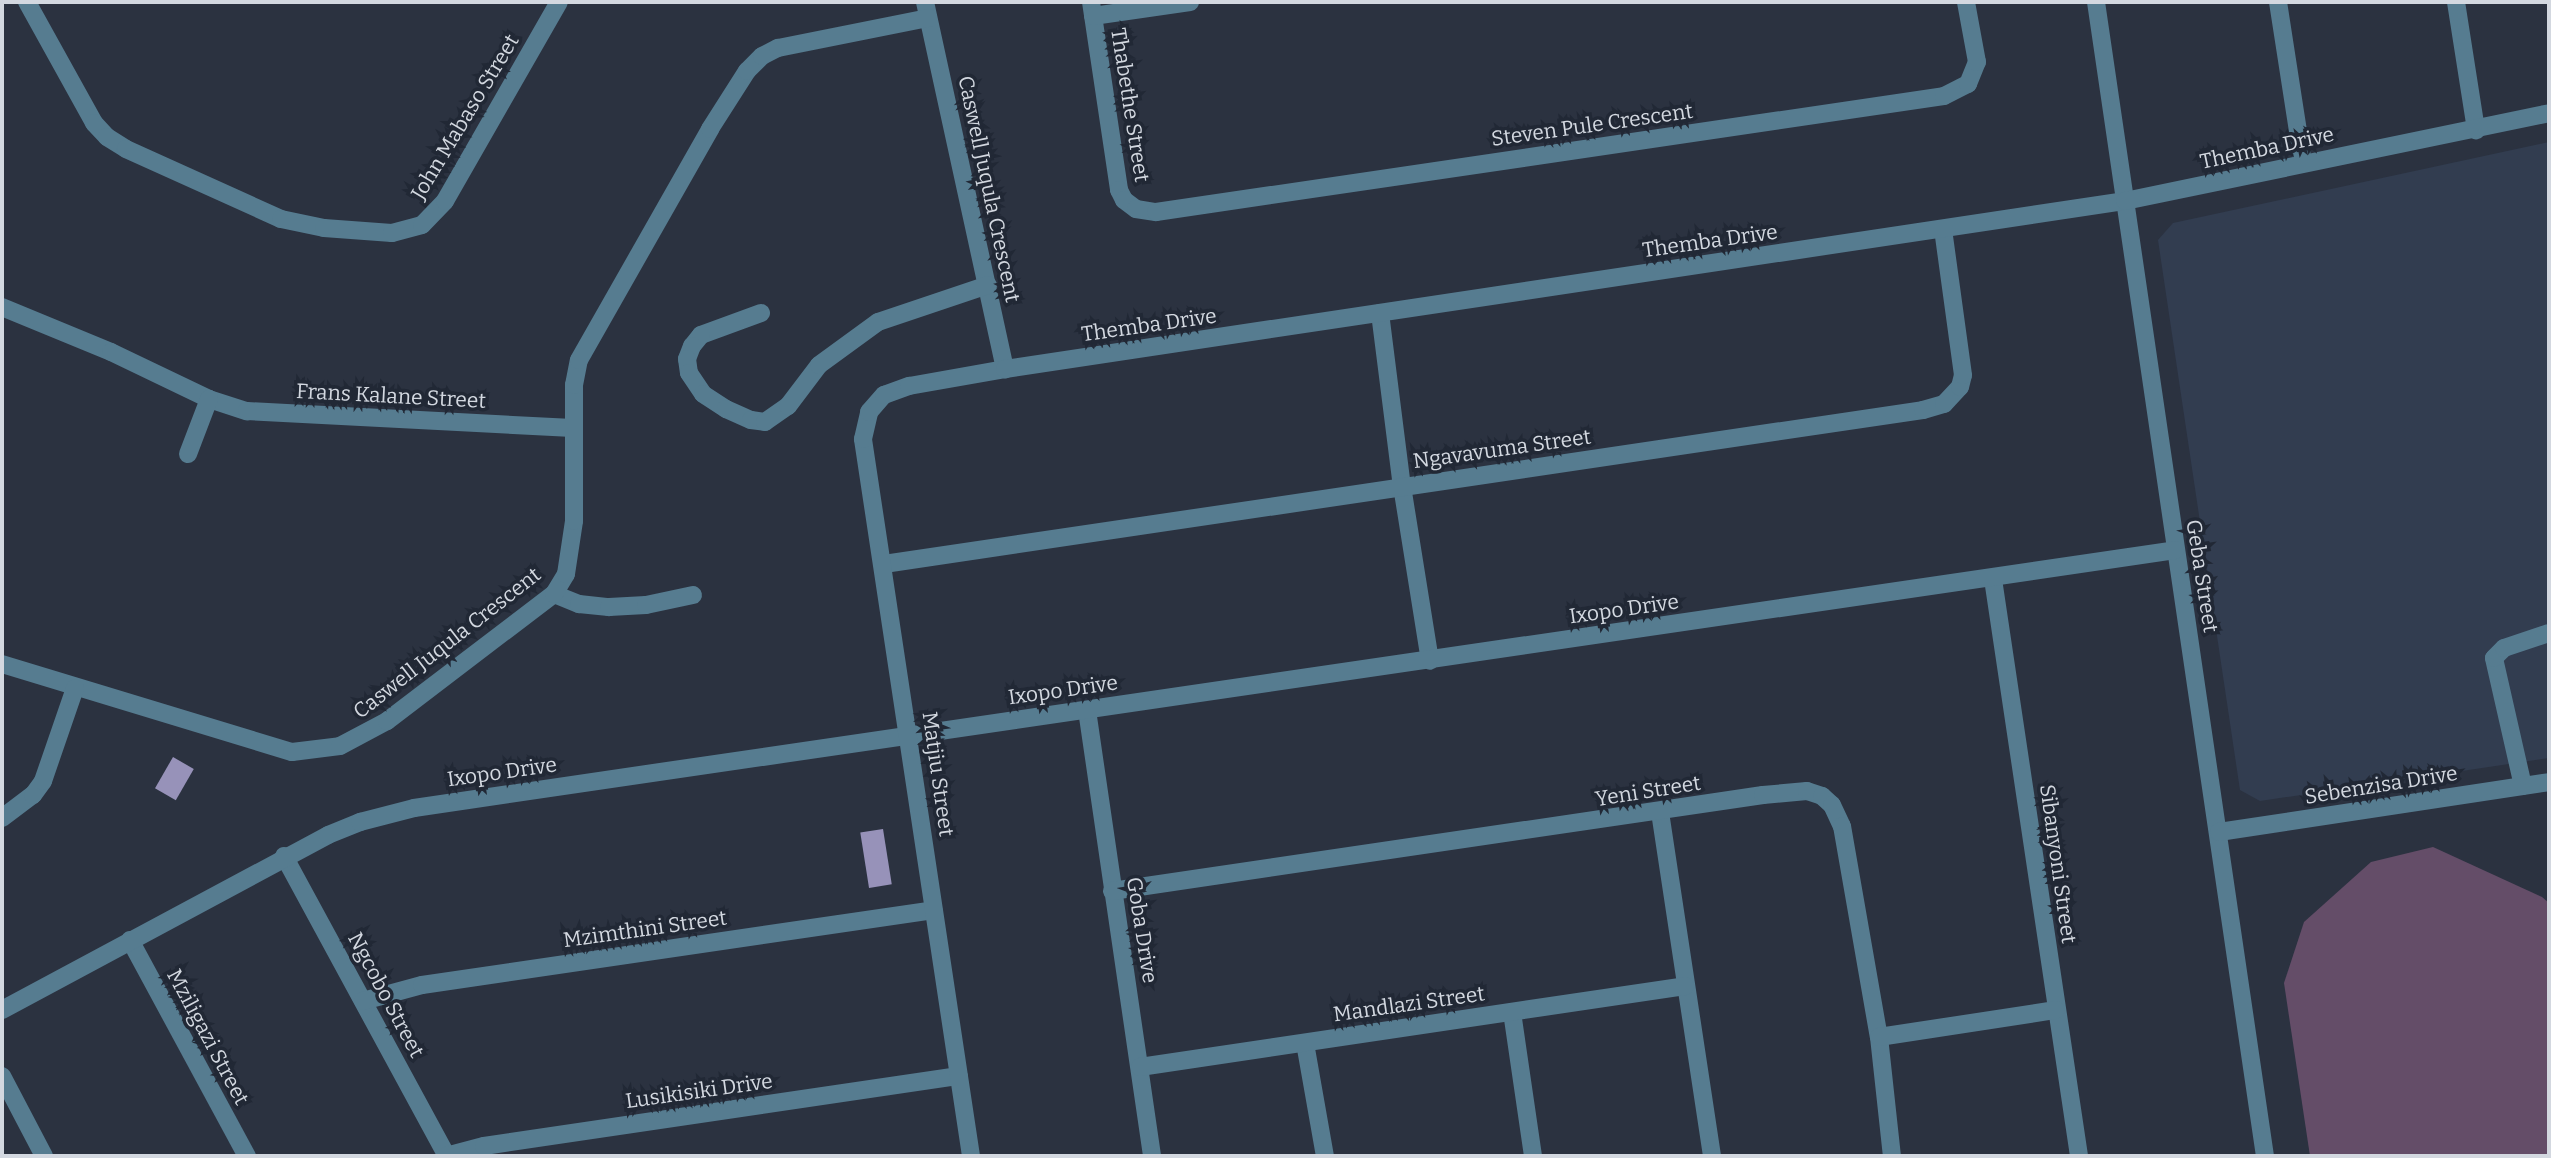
<!DOCTYPE html>
<html>
<head>
<meta charset="utf-8">
<style>
  body { margin:0 }
  #map { position:relative; width:2551px; height:1158px; overflow:hidden; background:#2b3240; font-family:Bitter,serif }
  div>[style] { position:absolute }
  .built>* { inset:0; background:#323d50 }
  .green>* { inset:0; background:#644d68 }
  .building>* { inset:0; background:#9792b9; transform-origin:0 0 }
  .minor>* { height:18px; margin:-9px; padding:0 9px; transform-origin:9px; border-radius:9px; background:#567c90 }
  span { translate:-50% -50%; white-space:nowrap; text-align:center; line-height:1.15; -webkit-text-stroke:7px #212835; paint-order:stroke }
  .street-label { font-size:21px; color:#d3d8e0 }
  .frame { position:absolute; inset:0; border:4px solid #d3d8e0; pointer-events:none }
</style>
</head>
<body>
<div id="map">
  <div class="built">
    <div style="clip-path:polygon(2549px 142px,2549px 758px,2260px 801px,2240px 790px,2158px 240px,2173px 223px)"></div>
  </div>
  <div class="green">
    <div style="clip-path:polygon(2433px 847px,2542px 897px,2549px 903px,2549px 1156px,2310px 1156px,2284px 983px,2304px 922px,2371px 862px)"></div>
  </div>
  <div class="building">
    <div style="left:173px;top:757px;width:24px;height:36px;rotate:30deg"></div>
    <div style="left:883px;top:829px;width:56px;height:23px;rotate:81deg"></div>
  </div>
  <div class="minor">
    <div style="left:27px;top:2px;width:138px;rotate:61deg"></div>
    <div style="left:94px;top:123px;width:19px;rotate:47deg"></div>
    <div style="left:107px;top:137px;width:22px;rotate:32deg"></div>
    <div style="left:126px;top:149px;width:170px;rotate:24.3deg"></div>
    <div style="left:281px;top:219px;width:44px;rotate:11.8deg"></div>
    <div style="left:324px;top:228px;width:68px;rotate:4.2deg"></div>
    <div style="left:392px;top:233px;width:31px;rotate:-15deg"></div>
    <div style="left:422px;top:225px;width:33px;rotate:-46deg"></div>
    <div style="left:445px;top:201px;width:229px;rotate:-60.2deg"></div>
    <div style="left:925px;top:2px;width:376px;rotate:77.7deg"></div>
    <div style="left:1091px;top:2px;width:190px;rotate:81.5deg"></div>
    <div style="left:1119px;top:190px;width:11px;rotate:63deg"></div>
    <div style="left:1124px;top:200px;width:15px;rotate:37deg"></div>
    <div style="left:1136px;top:209px;width:20px;rotate:9deg"></div>
    <div style="left:1156px;top:212px;width:796px;rotate:-8.37deg"></div>
    <div style="left:1944px;top:96px;width:27px;rotate:-27deg"></div>
    <div style="left:1968px;top:84px;width:24px;rotate:-68deg"></div>
    <div style="left:1977px;top:62px;width:61px;rotate:-100.4deg"></div>
    <div style="left:2096px;top:2px;width:1166px;rotate:81.67deg"></div>
    <div style="left:2278px;top:2px;width:163px;rotate:81.2deg"></div>
    <div style="left:2456px;top:2px;width:130px;rotate:81.1deg"></div>
    <div style="left:1093px;top:16px;width:98px;rotate:-8.2deg"></div>
    <div style="left:2px;top:307px;width:118px;rotate:22.4deg"></div>
    <div style="left:111px;top:352px;width:109px;rotate:25.6deg"></div>
    <div style="left:209px;top:399px;width:40px;rotate:18deg"></div>
    <div style="left:247px;top:411px;width:326px;rotate:3deg"></div>
    <div style="left:761px;top:313px;width:64px;rotate:159.9deg"></div>
    <div style="left:701px;top:335px;width:14px;rotate:129deg"></div>
    <div style="left:692px;top:346px;width:14px;rotate:111deg"></div>
    <div style="left:687px;top:359px;width:14px;rotate:82deg"></div>
    <div style="left:689px;top:373px;width:25px;rotate:56deg"></div>
    <div style="left:703px;top:394px;width:27px;rotate:33deg"></div>
    <div style="left:726px;top:409px;width:27px;rotate:24deg"></div>
    <div style="left:751px;top:420px;width:14px;rotate:8deg"></div>
    <div style="left:765px;top:422px;width:28px;rotate:-35deg"></div>
    <div style="left:788px;top:406px;width:51px;rotate:-52.9deg"></div>
    <div style="left:819px;top:365px;width:73px;rotate:-36.1deg"></div>
    <div style="left:878px;top:322px;width:116px;rotate:-18.6deg"></div>
    <div style="left:1380px;top:313px;width:174px;rotate:82.8deg"></div>
    <div style="left:1402px;top:486px;width:177px;rotate:80.9deg"></div>
    <div style="left:188px;top:454px;width:59px;rotate:-69.1deg"></div>
    <div style="left:884px;top:564px;width:1050px;rotate:-8.43deg"></div>
    <div style="left:1923px;top:410px;width:22px;rotate:-16deg"></div>
    <div style="left:1944px;top:404px;width:23px;rotate:-47deg"></div>
    <div style="left:1960px;top:387px;width:12px;rotate:-76deg"></div>
    <div style="left:1963px;top:375px;width:147px;rotate:-97.8deg"></div>
    <div style="left:1993px;top:579px;width:583px;rotate:81.52deg"></div>
    <div style="left:554px;top:594px;width:27px;rotate:22deg"></div>
    <div style="left:579px;top:604px;width:30px;rotate:6deg"></div>
    <div style="left:609px;top:607px;width:37px;rotate:-3deg"></div>
    <div style="left:646px;top:605px;width:48px;rotate:-12deg"></div>
    <div style="left:2px;top:664px;width:303px;rotate:16.9deg"></div>
    <div style="left:292px;top:752px;width:48px;rotate:-7.1deg"></div>
    <div style="left:340px;top:746px;width:53px;rotate:-28deg"></div>
    <div style="left:387px;top:721px;width:210px;rotate:-37.3deg"></div>
    <div style="left:554px;top:594px;width:23px;rotate:-59deg"></div>
    <div style="left:566px;top:574px;width:54px;rotate:-81.4deg"></div>
    <div style="left:574px;top:521px;width:136px;rotate:-90deg"></div>
    <div style="left:574px;top:385px;width:25px;rotate:-79deg"></div>
    <div style="left:579px;top:360px;width:266px;rotate:-60.4deg"></div>
    <div style="left:710px;top:129px;width:69px;rotate:-57.5deg"></div>
    <div style="left:747px;top:71px;width:21px;rotate:-45deg"></div>
    <div style="left:762px;top:56px;width:18px;rotate:-27deg"></div>
    <div style="left:778px;top:48px;width:153px;rotate:-11.3deg"></div>
    <div style="left:1087px;top:710px;width:451px;rotate:81.7deg"></div>
    <div style="left:2523px;top:786px;width:131px;rotate:-102.8deg"></div>
    <div style="left:2494px;top:658px;width:14px;rotate:-45deg"></div>
    <div style="left:2504px;top:648px;width:47px;rotate:-18.4deg"></div>
    <div style="left:1660px;top:812px;width:348px;rotate:81.4deg"></div>
    <div style="left:2px;top:818px;width:39px;rotate:-37deg"></div>
    <div style="left:33px;top:795px;width:17px;rotate:-54deg"></div>
    <div style="left:43px;top:781px;width:98px;rotate:-71deg"></div>
    <div style="left:2219px;top:832px;width:334px;rotate:-8.6deg"></div>
    <div style="left:284px;top:856px;width:341px;rotate:61.5deg"></div>
    <div style="left:1112px;top:891px;width:658px;rotate:-8.39deg"></div>
    <div style="left:1763px;top:795px;width:44px;rotate:-5.2deg"></div>
    <div style="left:1807px;top:791px;width:16px;rotate:18deg"></div>
    <div style="left:1822px;top:796px;width:13px;rotate:42deg"></div>
    <div style="left:1832px;top:805px;width:23px;rotate:65deg"></div>
    <div style="left:1842px;top:826px;width:214px;rotate:80.1deg"></div>
    <div style="left:1879px;top:1037px;width:120px;rotate:83.8deg"></div>
    <div style="left:130px;top:940px;width:246px;rotate:61.6deg"></div>
    <div style="left:363px;top:1001px;width:61px;rotate:-15.2deg"></div>
    <div style="left:422px;top:985px;width:517px;rotate:-8.33deg"></div>
    <div style="left:2px;top:1010px;width:370px;rotate:-28.2deg"></div>
    <div style="left:328px;top:835px;width:35px;rotate:-22deg"></div>
    <div style="left:360px;top:822px;width:56px;rotate:-14.5deg"></div>
    <div style="left:414px;top:808px;width:1780px;rotate:-8.33deg"></div>
    <div style="left:1512px;top:1012px;width:146px;rotate:81.7deg"></div>
    <div style="left:1879px;top:1037px;width:179px;rotate:-8.7deg"></div>
    <div style="left:1305px;top:1043px;width:115px;rotate:80deg"></div>
    <div style="left:1140px;top:1067px;width:551px;rotate:-8.45deg"></div>
    <div style="left:2px;top:1076px;width:90px;rotate:62.3deg"></div>
    <div style="left:446px;top:1156px;width:39px;rotate:-15deg"></div>
    <div style="left:484px;top:1146px;width:480px;rotate:-8.4deg"></div>
    <div style="left:971px;top:1156px;width:725px;rotate:-98.57deg"></div>
    <div style="left:863px;top:439px;width:28px;rotate:-77deg"></div>
    <div style="left:869px;top:412px;width:23px;rotate:-49deg"></div>
    <div style="left:884px;top:395px;width:27px;rotate:-20deg"></div>
    <div style="left:909px;top:386px;width:97px;rotate:-10deg"></div>
    <div style="left:1005px;top:369px;width:1133px;rotate:-8.53deg"></div>
    <div style="left:2125px;top:201px;width:433px;rotate:-11.7deg"></div>
  </div>
  <div class="street-label">
    <span style="left:1130px;top:105px;rotate:81deg">Thabethe Street</span>
    <span style="left:465px;top:117px;rotate:-59deg">John Mabaso Street</span>
    <span style="left:1592px;top:125px;rotate:-8deg">Steven Pule Crescent</span>
    <span style="left:2267px;top:148px;rotate:-12deg">Themba Drive</span>
    <span style="left:989px;top:189px;rotate:78deg">Caswell Juqula Crescent</span>
    <span style="left:1710px;top:241px;rotate:-8deg">Themba Drive</span>
    <span style="left:1149px;top:325px;rotate:-8deg">Themba Drive</span>
    <span style="left:391px;top:396px;rotate:3deg">Frans Kalane Street</span>
    <span style="left:1502px;top:449px;rotate:-8deg">Ngavavuma Street</span>
    <span style="left:2202px;top:576px;rotate:81deg">Geba Street</span>
    <span style="left:1624px;top:609px;rotate:-8deg">Ixopo Drive</span>
    <span style="left:447px;top:643px;rotate:-38deg">Caswell Juqula Crescent</span>
    <span style="left:1063px;top:690px;rotate:-8deg">Ixopo Drive</span>
    <span style="left:502px;top:772px;rotate:-8deg">Ixopo Drive</span>
    <span style="left:938px;top:774px;rotate:82deg">Matjiu Street</span>
    <span style="left:2381px;top:785px;rotate:-9deg">Sebenzisa Drive</span>
    <span style="left:1648px;top:791px;rotate:-9deg">Yeni Street</span>
    <span style="left:2058px;top:864px;rotate:82deg">Sibanyoni Street</span>
    <span style="left:645px;top:929px;rotate:-8deg">Mzimthini Street</span>
    <span style="left:1142px;top:930px;rotate:81deg">Goba Drive</span>
    <span style="left:386px;top:995px;rotate:62deg">Ngcobo Street</span>
    <span style="left:1409px;top:1004px;rotate:-8deg">Mandlazi Street</span>
    <span style="left:208px;top:1037px;rotate:62deg">Mziligazi Street</span>
    <span style="left:699px;top:1091px;rotate:-8deg">Lusikisiki Drive</span>
  </div>
  <div class="frame"></div>
</div>
</body>
</html>
